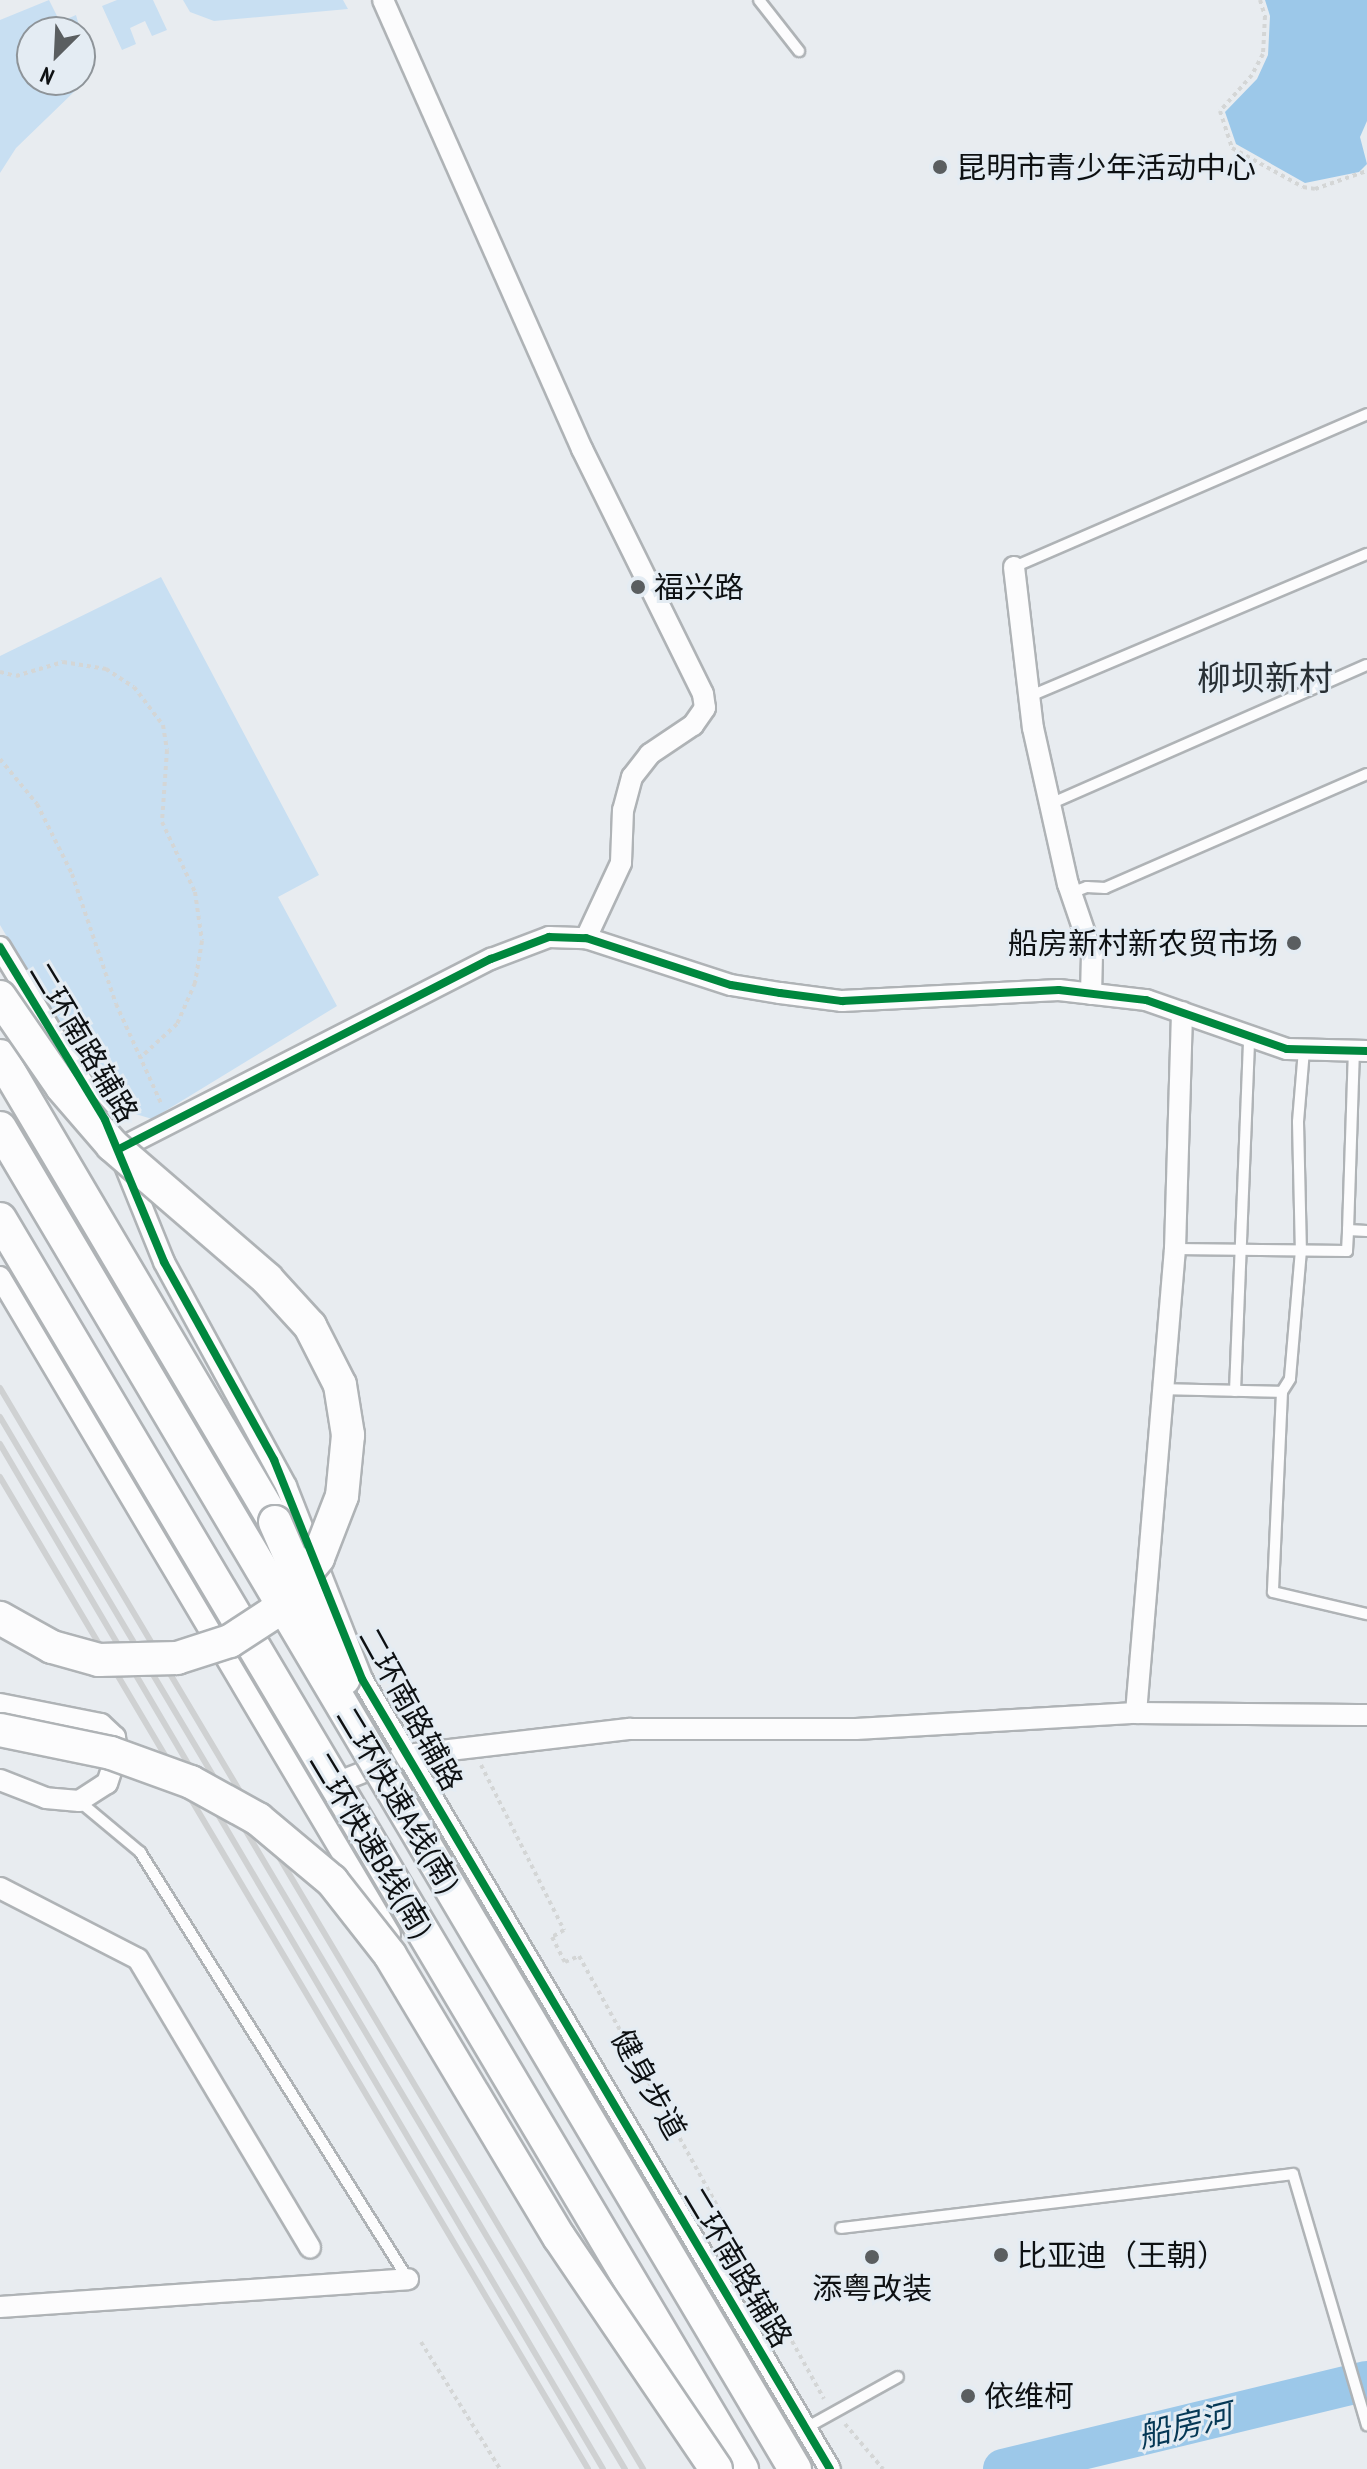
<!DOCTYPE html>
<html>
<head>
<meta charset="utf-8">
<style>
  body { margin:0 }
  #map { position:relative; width:1367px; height:2469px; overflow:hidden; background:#e8ecf0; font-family:"PT Sans Narrow","Noto Sans SC",sans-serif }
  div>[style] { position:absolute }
  .green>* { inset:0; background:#c8dff2 }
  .water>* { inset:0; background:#9cc8e9 }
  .river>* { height:40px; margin:-20px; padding:0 20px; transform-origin:20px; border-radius:20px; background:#9cc8e9 }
  .path>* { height:4px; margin-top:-2px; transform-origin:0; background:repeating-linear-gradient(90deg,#d4d6d6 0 4px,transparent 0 8px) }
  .roads { filter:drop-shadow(2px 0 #afb3b6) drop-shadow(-2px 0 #afb3b6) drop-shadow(0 2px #afb3b6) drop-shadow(0 -2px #afb3b6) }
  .service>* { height:10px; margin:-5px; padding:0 5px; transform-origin:5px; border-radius:5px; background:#fcfcfd }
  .minor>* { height:20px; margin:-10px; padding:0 10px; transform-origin:10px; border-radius:10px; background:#fcfcfd }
  .trunk>* { height:32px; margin:-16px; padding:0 16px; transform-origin:16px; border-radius:16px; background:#fcfcfd }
  .rail>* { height:6px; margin:-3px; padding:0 3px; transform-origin:3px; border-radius:3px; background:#cfd1d2 }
  .bridges { filter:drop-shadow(2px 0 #afb3b6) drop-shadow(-2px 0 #afb3b6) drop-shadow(0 2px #afb3b6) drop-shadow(0 -2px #afb3b6) }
  .trunk-bridge>* { height:32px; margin:-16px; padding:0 16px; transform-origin:16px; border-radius:16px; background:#fcfcfd }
  .cycleway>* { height:8px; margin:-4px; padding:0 4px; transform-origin:4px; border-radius:4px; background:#00873e }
  .dots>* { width:22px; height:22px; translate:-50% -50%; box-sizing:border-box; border:4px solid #e4ecf3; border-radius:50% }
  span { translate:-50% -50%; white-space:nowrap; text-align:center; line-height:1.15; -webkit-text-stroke:6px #e4ecf3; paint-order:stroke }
  .poi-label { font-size:30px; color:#0e1113 }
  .left { translate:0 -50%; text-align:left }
  .right { translate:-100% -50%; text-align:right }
  .street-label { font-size:30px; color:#0e1113 }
  .water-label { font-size:32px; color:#053855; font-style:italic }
  .quarter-label { font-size:34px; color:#293035 }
  .north { position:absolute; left:16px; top:16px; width:80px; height:80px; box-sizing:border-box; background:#e4ecf3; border:2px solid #8e9499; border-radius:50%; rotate:204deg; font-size:22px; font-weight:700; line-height:32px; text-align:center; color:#0e1113 }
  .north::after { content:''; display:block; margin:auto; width:28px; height:36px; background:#5a5e60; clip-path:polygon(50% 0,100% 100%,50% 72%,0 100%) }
</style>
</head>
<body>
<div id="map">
  <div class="green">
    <div style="clip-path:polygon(evenodd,49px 0,60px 22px,76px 15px,90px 65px,78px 88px,16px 148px,0 173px,0 20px,49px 0,32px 32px,80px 32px,80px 80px,32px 80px,32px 32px)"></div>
    <div style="clip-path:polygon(117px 0,153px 0,167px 30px,152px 36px,145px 21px,130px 28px,136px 44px,122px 50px,102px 6px)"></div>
    <div style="clip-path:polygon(183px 0,343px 0,348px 9px,214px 21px,190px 12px)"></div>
    <div style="clip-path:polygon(161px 577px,319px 875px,278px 897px,337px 1006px,152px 1119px,106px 1105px,0 925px,0 656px)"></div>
  </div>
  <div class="water">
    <div style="clip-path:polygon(1265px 0,1367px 0,1367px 121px,1360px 137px,1367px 164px,1359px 172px,1305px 183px,1236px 144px,1225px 112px,1257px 79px,1268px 55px,1270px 16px)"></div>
  </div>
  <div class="river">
    <div style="left:1003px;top:2469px;width:374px;rotate:-13.6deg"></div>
  </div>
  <div class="path">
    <div style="left:1260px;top:0;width:17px;rotate:73deg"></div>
    <div style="left:1265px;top:16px;width:38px;rotate:93deg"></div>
    <div style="left:1263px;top:54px;width:24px;rotate:118deg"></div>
    <div style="left:1252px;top:75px;width:48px;rotate:131.6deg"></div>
    <div style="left:1220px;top:111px;width:39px;rotate:72deg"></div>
    <div style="left:1232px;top:148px;width:81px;rotate:28.8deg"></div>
    <div style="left:1303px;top:187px;width:12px;rotate:9deg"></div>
    <div style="left:1315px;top:189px;width:55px;rotate:-19.1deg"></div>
    <div style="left:0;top:672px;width:16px;rotate:14deg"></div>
    <div style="left:16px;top:676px;width:49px;rotate:-16.6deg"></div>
    <div style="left:63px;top:662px;width:44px;rotate:9.2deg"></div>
    <div style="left:106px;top:669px;width:33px;rotate:33deg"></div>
    <div style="left:134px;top:687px;width:48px;rotate:52.7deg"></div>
    <div style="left:163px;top:725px;width:25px;rotate:81deg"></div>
    <div style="left:167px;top:750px;width:72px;rotate:94deg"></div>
    <div style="left:162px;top:822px;width:77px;rotate:64.8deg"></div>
    <div style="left:195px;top:892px;width:49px;rotate:81.9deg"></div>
    <div style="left:202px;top:941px;width:43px;rotate:99.5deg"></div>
    <div style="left:195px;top:983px;width:45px;rotate:113.7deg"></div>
    <div style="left:177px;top:1024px;width:50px;rotate:137.4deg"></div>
    <div style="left:0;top:759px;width:58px;rotate:50.6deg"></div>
    <div style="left:37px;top:804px;width:78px;rotate:63.4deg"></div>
    <div style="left:72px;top:874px;width:137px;rotate:71.3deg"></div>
    <div style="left:116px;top:1004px;width:109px;rotate:65.6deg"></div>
    <div style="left:481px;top:1765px;width:185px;rotate:63.3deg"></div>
    <div style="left:564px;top:1930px;width:14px;rotate:150deg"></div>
    <div style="left:552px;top:1937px;width:28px;rotate:63deg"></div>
    <div style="left:565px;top:1962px;width:15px;rotate:-23deg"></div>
    <div style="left:579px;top:1956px;width:506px;rotate:61.06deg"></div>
    <div style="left:421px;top:2342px;width:150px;rotate:58.1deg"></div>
    <div style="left:845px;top:2424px;width:59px;rotate:49.8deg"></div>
  </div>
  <div class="roads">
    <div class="service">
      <div style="left:759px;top:0;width:65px;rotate:51.9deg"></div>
      <div style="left:1014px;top:567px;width:385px;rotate:-23.4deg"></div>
      <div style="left:1028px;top:697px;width:368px;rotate:-22.9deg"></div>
      <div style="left:1050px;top:804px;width:346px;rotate:-23.7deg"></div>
      <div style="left:1071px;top:893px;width:17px;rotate:-21deg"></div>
      <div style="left:1087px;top:887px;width:18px;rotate:3deg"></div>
      <div style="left:1105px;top:888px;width:286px;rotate:-23.5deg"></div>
      <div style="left:1304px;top:1050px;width:72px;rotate:94.8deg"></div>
      <div style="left:1298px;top:1122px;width:128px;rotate:88.7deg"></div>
      <div style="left:1301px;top:1250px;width:129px;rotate:94.9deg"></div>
      <div style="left:1290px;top:1379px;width:15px;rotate:122deg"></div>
      <div style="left:1282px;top:1392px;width:200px;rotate:92.6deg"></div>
      <div style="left:1273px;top:1592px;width:97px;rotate:13.2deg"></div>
      <div style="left:1348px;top:1230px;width:178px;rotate:-88.1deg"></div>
      <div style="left:1175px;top:1249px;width:172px;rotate:0.7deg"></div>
      <div style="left:1347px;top:1251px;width:21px;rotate:-87deg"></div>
      <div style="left:1348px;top:1230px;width:19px;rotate:3deg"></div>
      <div style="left:1163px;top:1389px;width:119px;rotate:1.4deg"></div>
      <div style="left:1235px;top:1391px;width:355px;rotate:-87.7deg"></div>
      <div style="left:79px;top:1801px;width:80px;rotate:39.9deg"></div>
      <div style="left:140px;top:1852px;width:504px;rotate:57.89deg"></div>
      <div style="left:841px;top:2228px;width:455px;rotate:-6.8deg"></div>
      <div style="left:1293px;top:2174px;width:262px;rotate:73.6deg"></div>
      <div style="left:806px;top:2428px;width:105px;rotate:-29deg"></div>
    </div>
    <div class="minor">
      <div style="left:383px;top:0;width:491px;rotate:66.1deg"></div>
      <div style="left:582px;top:449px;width:273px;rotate:63.7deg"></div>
      <div style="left:703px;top:694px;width:14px;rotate:82deg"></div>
      <div style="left:705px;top:708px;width:21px;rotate:125deg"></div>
      <div style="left:693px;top:725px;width:52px;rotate:146deg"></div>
      <div style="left:650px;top:754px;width:29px;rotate:128deg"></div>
      <div style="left:632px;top:777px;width:34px;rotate:105deg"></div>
      <div style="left:623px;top:810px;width:53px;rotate:92.2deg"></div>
      <div style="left:621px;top:863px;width:83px;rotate:115deg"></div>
      <div style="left:1014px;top:567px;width:162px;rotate:83.3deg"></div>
      <div style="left:1033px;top:728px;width:160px;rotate:77.4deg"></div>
      <div style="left:1068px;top:884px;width:74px;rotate:71.1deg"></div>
      <div style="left:1092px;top:954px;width:40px;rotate:91.4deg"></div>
      <div style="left:0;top:947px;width:200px;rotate:58.7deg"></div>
      <div style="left:119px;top:1149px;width:418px;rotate:-27.1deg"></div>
      <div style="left:491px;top:959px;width:62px;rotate:-20.8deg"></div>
      <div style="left:549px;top:937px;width:37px;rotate:2deg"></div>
      <div style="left:586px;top:938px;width:152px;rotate:18deg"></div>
      <div style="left:731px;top:985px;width:50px;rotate:9.3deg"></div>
      <div style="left:780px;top:993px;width:63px;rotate:7.4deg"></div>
      <div style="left:842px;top:1001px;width:217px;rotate:-2.9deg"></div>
      <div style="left:1059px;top:990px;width:88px;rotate:6.6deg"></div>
      <div style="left:1146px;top:1000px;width:149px;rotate:19.2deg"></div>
      <div style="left:1287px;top:1049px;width:80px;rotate:1.4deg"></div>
      <div style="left:122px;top:1158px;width:112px;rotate:68deg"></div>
      <div style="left:164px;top:1262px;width:255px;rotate:61.4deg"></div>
      <div style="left:286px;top:1486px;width:207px;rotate:68.5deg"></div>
      <div style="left:362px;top:1679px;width:918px;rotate:59.36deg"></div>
      <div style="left:0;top:1277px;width:764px;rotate:59.31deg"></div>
      <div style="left:0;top:1704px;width:103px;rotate:11.2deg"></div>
      <div style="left:101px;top:1724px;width:19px;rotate:43deg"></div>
      <div style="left:115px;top:1737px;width:16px;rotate:83deg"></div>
      <div style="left:117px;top:1753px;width:32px;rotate:108deg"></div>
      <div style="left:107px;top:1783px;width:33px;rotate:147deg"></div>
      <div style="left:79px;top:1801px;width:33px;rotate:-175deg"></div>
      <div style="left:46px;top:1798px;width:49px;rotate:-158.6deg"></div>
      <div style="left:1136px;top:1713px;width:466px;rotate:-85.2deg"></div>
      <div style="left:1175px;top:1249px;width:237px;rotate:-88.3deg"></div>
      <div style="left:341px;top:1781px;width:71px;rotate:-21.5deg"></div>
      <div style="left:407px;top:1755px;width:225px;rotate:-6.7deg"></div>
      <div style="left:630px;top:1729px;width:226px"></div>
      <div style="left:856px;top:1729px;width:280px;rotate:-3.3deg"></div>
      <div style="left:1136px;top:1713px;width:231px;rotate:0.5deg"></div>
      <div style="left:0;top:1888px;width:155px;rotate:27.2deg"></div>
      <div style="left:138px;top:1959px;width:336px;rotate:59.2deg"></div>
      <div style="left:0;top:2307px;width:409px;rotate:-3.9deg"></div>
    </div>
    <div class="trunk">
      <div style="left:0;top:1056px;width:541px;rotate:59.45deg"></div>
      <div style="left:0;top:1219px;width:1454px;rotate:59.31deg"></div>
    </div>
  </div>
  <div class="rail">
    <div style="left:0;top:1388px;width:1258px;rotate:59.25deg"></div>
    <div style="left:0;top:1417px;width:1224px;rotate:59.29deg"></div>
    <div style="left:0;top:1444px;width:1189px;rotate:59.53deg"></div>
    <div style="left:0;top:1477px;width:1153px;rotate:59.34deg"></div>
  </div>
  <div class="bridges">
    <div class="trunk-bridge">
      <div style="left:0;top:997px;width:109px;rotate:55.4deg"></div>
      <div style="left:62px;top:1087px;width:77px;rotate:49.2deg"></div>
      <div style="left:112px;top:1145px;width:205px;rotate:40.8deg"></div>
      <div style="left:267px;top:1279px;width:64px;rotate:47.5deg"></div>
      <div style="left:310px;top:1326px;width:66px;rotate:63deg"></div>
      <div style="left:340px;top:1385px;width:51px;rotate:80.9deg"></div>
      <div style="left:348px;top:1435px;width:61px;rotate:95.6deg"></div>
      <div style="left:342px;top:1496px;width:66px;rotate:111.2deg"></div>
      <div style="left:318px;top:1558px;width:71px;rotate:129.3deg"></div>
      <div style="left:273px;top:1613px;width:51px;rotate:146.9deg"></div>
      <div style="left:230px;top:1641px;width:56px;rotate:162.2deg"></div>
      <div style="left:177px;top:1658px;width:78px;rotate:178.5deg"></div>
      <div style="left:99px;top:1660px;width:49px;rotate:-164.5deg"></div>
      <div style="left:52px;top:1647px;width:60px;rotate:-150.9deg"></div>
      <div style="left:0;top:1128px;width:1559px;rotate:59.34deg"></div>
      <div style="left:275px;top:1522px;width:171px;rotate:66.3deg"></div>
      <div style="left:0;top:1730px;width:113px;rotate:11.7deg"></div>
      <div style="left:111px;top:1753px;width:85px;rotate:19.9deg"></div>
      <div style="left:191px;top:1782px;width:77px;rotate:28.9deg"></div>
      <div style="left:258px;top:1819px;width:97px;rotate:40deg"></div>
      <div style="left:332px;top:1881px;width:94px;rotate:51.9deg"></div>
      <div style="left:390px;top:1955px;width:329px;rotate:59.1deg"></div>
      <div style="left:559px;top:2237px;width:280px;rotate:55.9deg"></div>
    </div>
  </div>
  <div class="cycleway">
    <div style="left:0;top:947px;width:202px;rotate:58.7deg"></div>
    <div style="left:105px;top:1120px;width:154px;rotate:67.4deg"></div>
    <div style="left:164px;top:1262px;width:227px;rotate:60.9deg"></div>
    <div style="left:274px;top:1460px;width:236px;rotate:68.1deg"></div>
    <div style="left:362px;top:1679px;width:918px;rotate:59.36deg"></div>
    <div style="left:119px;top:1149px;width:418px;rotate:-27.1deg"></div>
    <div style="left:491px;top:959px;width:62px;rotate:-20.8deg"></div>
    <div style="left:549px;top:937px;width:37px;rotate:2deg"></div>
    <div style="left:586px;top:938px;width:152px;rotate:18deg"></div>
    <div style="left:731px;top:985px;width:50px;rotate:9.3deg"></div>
    <div style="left:780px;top:993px;width:63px;rotate:7.4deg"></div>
    <div style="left:842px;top:1001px;width:217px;rotate:-2.9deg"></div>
    <div style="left:1059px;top:990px;width:88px;rotate:6.6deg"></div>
    <div style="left:1146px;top:1000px;width:149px;rotate:19.2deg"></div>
    <div style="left:1287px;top:1049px;width:80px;rotate:1.4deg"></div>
  </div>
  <div class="dots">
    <div style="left:940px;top:167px;background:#5a5e60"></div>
    <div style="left:638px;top:587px;background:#5a5e60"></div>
    <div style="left:1294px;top:943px;background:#5a5e60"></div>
    <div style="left:1001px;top:2255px;background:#5a5e60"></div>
    <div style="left:872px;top:2257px;background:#5a5e60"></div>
    <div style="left:968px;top:2396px;background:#5a5e60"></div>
  </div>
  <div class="poi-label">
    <span class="left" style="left:956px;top:167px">昆明市青少年活动中心</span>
    <span class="left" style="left:654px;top:587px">福兴路</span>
    <span class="right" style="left:1278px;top:943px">船房新村新农贸市场</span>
    <span class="left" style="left:1017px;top:2255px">比亚迪（王朝）</span>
    <span style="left:872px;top:2288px">添粤改装</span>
    <span class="left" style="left:984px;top:2396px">依维柯</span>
  </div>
  <div class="street-label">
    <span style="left:84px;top:1042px;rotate:59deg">二环南路辅路</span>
    <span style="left:411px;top:1709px;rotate:61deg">二环南路辅路</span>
    <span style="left:398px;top:1799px;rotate:59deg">二环快速A线(南)</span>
    <span style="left:371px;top:1844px;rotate:59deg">二环快速B线(南)</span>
    <span style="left:649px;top:2084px;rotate:61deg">健身步道</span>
    <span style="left:738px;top:2267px;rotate:59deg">二环南路辅路</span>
  </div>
  <div class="water-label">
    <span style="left:1185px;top:2425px;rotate:-14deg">船房河</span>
  </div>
  <div class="quarter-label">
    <span style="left:1265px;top:678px">柳坝新村</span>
  </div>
  <div class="north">N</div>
</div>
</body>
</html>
